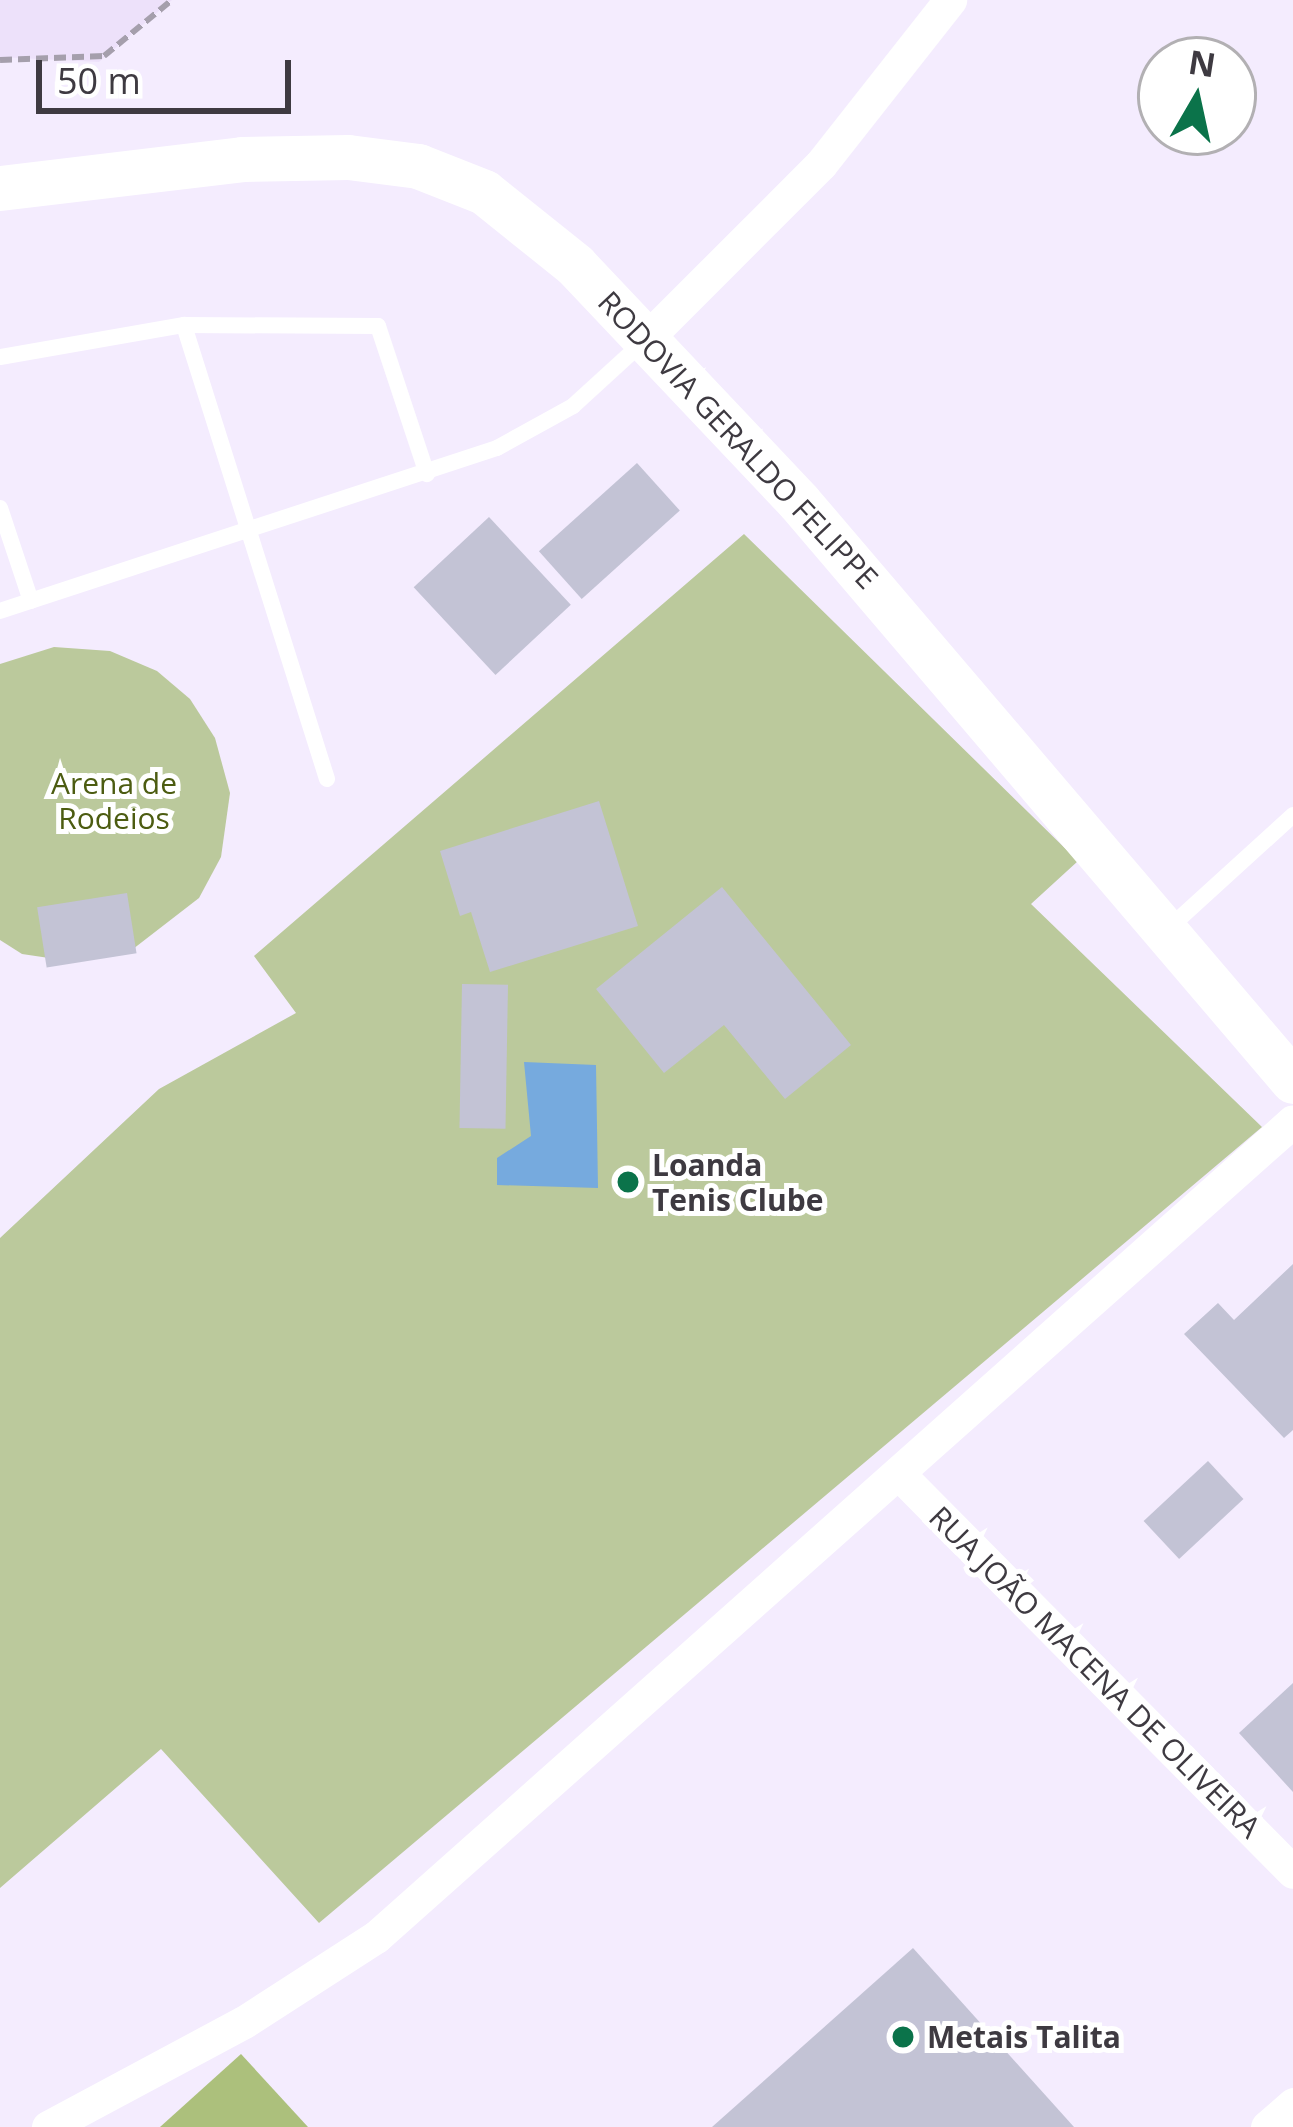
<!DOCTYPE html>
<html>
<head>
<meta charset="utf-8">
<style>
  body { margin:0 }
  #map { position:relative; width:1293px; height:2127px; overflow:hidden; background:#f4ecfe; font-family:"Open Sans",sans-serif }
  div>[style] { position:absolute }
  .built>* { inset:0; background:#ede1fa }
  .green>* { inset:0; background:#bbc99c }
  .forest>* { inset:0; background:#acc07c }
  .water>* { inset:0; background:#76aade }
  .building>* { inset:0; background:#c3c3d5; transform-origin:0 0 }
  .path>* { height:6px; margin-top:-3px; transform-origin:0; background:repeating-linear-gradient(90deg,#a59fac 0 12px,transparent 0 18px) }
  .service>* { height:16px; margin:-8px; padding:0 8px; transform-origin:8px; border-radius:8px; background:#fff }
  .minor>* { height:33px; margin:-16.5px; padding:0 16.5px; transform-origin:16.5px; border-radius:16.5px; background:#fff }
  .secondary>* { height:45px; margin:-22.5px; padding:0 22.5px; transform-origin:22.5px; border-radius:22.5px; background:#fff }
  .dots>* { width:33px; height:33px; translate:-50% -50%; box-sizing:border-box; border:6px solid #fff; border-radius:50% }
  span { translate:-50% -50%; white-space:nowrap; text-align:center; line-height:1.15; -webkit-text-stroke:10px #fff; paint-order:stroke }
  .street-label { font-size:30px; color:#3e3a41 }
  .park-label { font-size:30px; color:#4c5c11 }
  .poi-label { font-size:30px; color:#3e3a41; font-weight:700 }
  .left { translate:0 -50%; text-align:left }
  .north { position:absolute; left:1137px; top:36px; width:120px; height:120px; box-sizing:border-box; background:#fff; border:3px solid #b2b0b3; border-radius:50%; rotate:9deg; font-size:33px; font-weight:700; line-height:48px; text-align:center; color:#3e3a41 }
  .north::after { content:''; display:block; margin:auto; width:42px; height:54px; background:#0b734a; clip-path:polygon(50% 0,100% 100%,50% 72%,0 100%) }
  .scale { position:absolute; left:36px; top:60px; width:255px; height:54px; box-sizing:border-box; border:6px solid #3e3a41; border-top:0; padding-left:15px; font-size:36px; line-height:42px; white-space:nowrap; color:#3e3a41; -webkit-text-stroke:9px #fff; paint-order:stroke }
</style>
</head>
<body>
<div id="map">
  <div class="built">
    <div style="clip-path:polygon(0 0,172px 0,99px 62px,0 57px)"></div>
  </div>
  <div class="green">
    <div style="clip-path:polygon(744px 534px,1078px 861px,1031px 904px,1262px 1127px,319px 1923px,161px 1749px,0 1888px,0 1238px,159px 1089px,296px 1013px,254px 956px)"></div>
    <div style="clip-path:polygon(54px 647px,110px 651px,157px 671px,190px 699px,215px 738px,230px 793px,221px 857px,199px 898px,133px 949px,76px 962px,22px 954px,0 940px,0 664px)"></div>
  </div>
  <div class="forest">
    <div style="clip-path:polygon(241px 2054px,308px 2127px,160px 2127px)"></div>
  </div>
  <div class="water">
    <div style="clip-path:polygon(524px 1062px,596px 1065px,598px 1188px,497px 1185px,497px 1158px,531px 1136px)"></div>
  </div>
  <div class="building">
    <div style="left:637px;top:463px;width:64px;height:132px;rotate:48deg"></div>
    <div style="left:489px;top:517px;width:120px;height:103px;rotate:47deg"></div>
    <div style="clip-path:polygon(599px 801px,638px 926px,490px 972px,471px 912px,460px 916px,440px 851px)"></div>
    <div style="clip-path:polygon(722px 887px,851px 1045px,785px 1099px,724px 1025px,664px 1073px,596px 989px)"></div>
    <div style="left:127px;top:893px;width:61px;height:91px;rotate:81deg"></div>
    <div style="left:462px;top:984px;width:46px;height:144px;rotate:1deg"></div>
    <div style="clip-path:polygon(1293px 1264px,1293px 1430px,1284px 1438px,1184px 1334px,1218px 1303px,1234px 1320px)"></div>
    <div style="left:1208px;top:1461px;width:52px;height:88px;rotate:47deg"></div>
    <div style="clip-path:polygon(1293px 1683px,1293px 1792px,1239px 1733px)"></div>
    <div style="clip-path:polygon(913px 1948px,1074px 2127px,712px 2127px)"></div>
  </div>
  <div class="path">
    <div style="left:0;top:60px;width:104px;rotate:-2.2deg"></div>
    <div style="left:104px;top:56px;width:88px;rotate:-39.5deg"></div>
  </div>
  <div class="service">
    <div style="left:0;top:357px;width:187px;rotate:-9.9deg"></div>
    <div style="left:0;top:508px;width:98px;rotate:71.6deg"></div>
    <div style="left:0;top:611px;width:523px;rotate:-18.16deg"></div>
    <div style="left:497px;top:448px;width:87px;rotate:-28.9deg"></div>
    <div style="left:573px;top:406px;width:95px;rotate:-42.4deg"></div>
    <div style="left:327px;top:779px;width:476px;rotate:-107.5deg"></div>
    <div style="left:184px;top:325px;width:194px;rotate:0.3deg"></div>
    <div style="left:378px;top:326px;width:156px;rotate:71.7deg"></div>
    <div style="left:1169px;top:928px;width:168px;rotate:-42.3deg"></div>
  </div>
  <div class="minor">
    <div style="left:648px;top:337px;width:245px;rotate:-45deg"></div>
    <div style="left:821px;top:164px;width:209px;rotate:-51.8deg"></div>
    <div style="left:898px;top:1473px;width:561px;rotate:45.29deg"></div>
    <div style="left:48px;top:2127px;width:222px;rotate:-28.2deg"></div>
    <div style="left:244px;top:2022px;width:157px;rotate:-32.8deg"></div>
    <div style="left:376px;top:1937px;width:1227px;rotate:-41.66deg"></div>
    <div style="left:1267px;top:2127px;width:35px;rotate:-41deg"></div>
  </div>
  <div class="secondary">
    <div style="left:0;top:188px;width:244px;rotate:-6.8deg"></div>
    <div style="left:242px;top:159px;width:106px;rotate:-1.1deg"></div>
    <div style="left:348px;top:157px;width:71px;rotate:7.3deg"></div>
    <div style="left:418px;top:166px;width:71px;rotate:21.5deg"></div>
    <div style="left:484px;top:192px;width:117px;rotate:38.7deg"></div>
    <div style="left:575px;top:265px;width:326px;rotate:46.6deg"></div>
    <div style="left:799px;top:502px;width:761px;rotate:49.53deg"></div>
  </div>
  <div class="dots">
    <div style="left:628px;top:1182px;background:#0b734a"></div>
    <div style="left:903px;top:2037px;background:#0b734a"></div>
  </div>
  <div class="street-label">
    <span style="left:738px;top:440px;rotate:47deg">RODOVIA GERALDO FELIPPE</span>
    <span style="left:1095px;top:1672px;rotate:45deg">RUA JOÃO MACENA DE OLIVEIRA</span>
  </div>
  <div class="park-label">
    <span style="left:114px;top:800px">Arena de<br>Rodeios</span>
  </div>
  <div class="poi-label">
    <span class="left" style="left:652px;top:1182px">Loanda<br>Tenis Clube</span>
    <span class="left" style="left:927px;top:2037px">Metais Talita</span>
  </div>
  <div class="north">N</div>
  <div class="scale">50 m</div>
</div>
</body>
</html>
